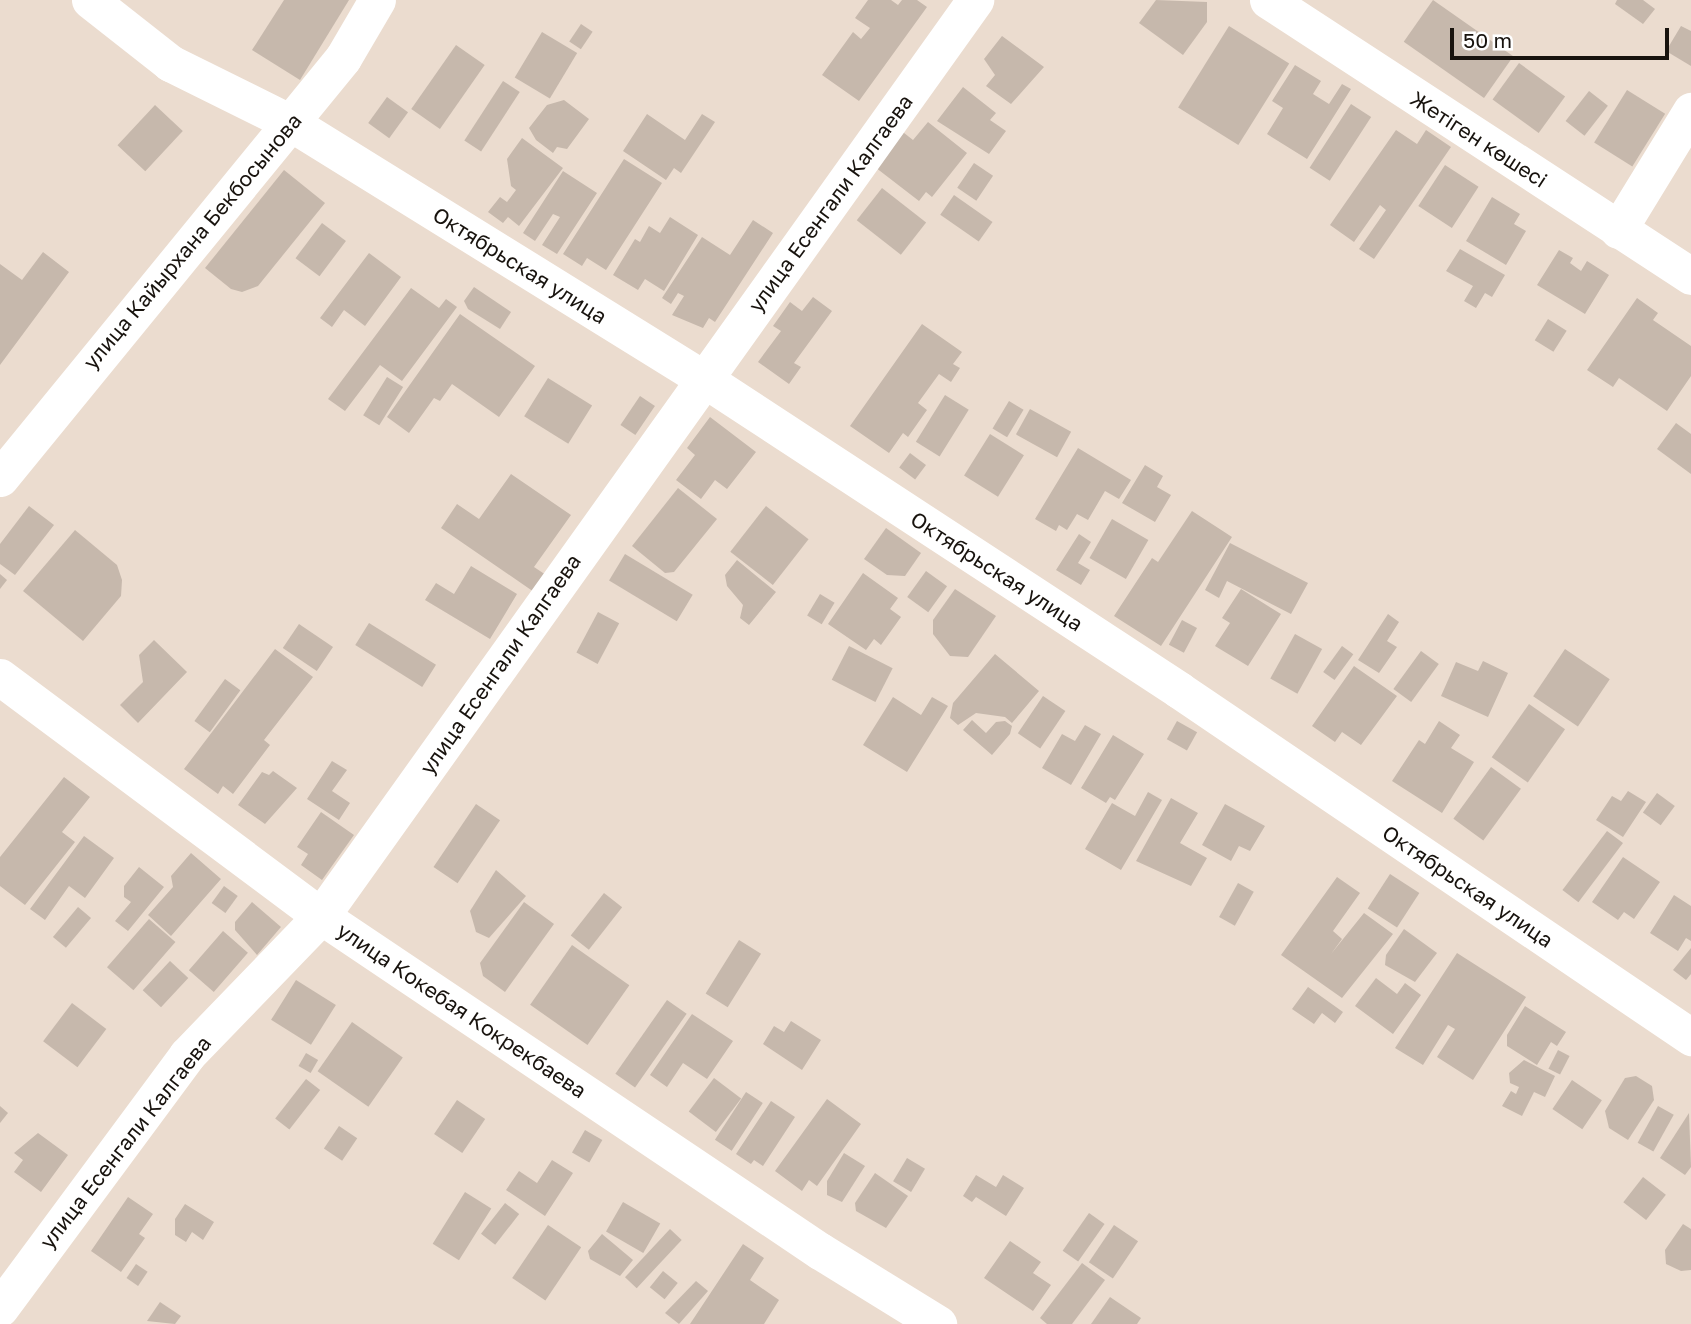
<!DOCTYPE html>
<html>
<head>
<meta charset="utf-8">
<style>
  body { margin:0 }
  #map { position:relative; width:1691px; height:1324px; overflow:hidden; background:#ebdccf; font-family:"Golos Text",sans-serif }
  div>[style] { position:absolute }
  .building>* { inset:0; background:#c6b8ac; transform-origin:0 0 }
  .minor>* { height:37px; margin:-18.5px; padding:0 18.5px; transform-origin:18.5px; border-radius:18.5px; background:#fff }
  span { translate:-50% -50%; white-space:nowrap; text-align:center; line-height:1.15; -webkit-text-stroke:5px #fff; paint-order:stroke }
  .street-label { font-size:21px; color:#18130e }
  .scale { position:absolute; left:1450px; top:28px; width:219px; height:32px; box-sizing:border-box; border:4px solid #18130e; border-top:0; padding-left:9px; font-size:21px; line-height:24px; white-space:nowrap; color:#18130e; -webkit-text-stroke:5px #fff; paint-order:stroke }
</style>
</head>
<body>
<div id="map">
  <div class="building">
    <div style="clip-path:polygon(284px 0,349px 0,300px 80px,252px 50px)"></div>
    <div style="clip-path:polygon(868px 0,891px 0,898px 5px,902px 0,917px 0,927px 7px,859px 101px,822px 75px,853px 32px,861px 39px,870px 28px,855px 18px)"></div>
    <div style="clip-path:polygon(1156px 0,1207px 2px,1207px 22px,1183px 55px,1139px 23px)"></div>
    <div style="left:1433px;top:0;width:98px;height:51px;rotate:35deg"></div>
    <div style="clip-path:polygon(1617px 0,1643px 0,1655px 9px,1643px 24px,1615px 4px)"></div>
    <div style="left:581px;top:24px;width:14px;height:21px;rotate:34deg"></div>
    <div style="left:1229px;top:26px;width:71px;height:96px;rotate:32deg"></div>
    <div style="clip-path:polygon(1681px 26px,1691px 31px,1691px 66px,1666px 51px)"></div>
    <div style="left:542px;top:32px;width:41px;height:53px;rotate:31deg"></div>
    <div style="clip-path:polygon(1002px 36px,1044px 67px,1011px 104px,986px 86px,995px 75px,984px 59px)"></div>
    <div style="left:456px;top:45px;width:35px;height:78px;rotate:35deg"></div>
    <div style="left:1519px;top:63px;width:57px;height:45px;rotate:36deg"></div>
    <div style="clip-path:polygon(1295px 65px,1321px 81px,1313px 94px,1329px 104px,1342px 84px,1351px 89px,1307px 159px,1267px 134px,1283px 108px,1272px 101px)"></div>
    <div style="left:503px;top:81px;width:20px;height:71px;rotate:33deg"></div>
    <div style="clip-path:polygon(963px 87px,996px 113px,990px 120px,1006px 131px,989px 154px,937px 121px)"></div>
    <div style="left:1627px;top:90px;width:45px;height:62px;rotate:32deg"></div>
    <div style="left:1589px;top:91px;width:24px;height:38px;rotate:38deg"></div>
    <div style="left:387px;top:97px;width:26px;height:32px;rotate:36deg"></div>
    <div style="clip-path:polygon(564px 100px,589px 119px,567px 149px,557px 147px,553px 153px,536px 140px,529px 128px,547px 105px)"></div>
    <div style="left:1351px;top:104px;width:24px;height:76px;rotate:33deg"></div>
    <div style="left:155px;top:105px;width:38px;height:55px;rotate:43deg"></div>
    <div style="clip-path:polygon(647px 114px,685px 140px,702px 114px,715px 122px,681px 173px,674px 168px,666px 180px,623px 151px)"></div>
    <div style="clip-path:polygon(928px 122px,967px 153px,932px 197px,926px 192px,919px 201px,871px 164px,899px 129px,913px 140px)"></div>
    <div style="clip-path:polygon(1396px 130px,1417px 144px,1426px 130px,1451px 147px,1374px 259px,1359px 249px,1386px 210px,1380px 205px,1354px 242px,1330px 225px)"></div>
    <div style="clip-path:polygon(522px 138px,563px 168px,519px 226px,508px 217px,503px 223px,488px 212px,500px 197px,507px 202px,516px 190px,511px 186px,507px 159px)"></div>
    <div style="clip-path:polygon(624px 159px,662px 183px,606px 270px,587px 258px,582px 266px,563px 254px)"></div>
    <div style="left:974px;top:163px;width:23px;height:30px;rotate:34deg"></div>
    <div style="left:1445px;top:165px;width:40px;height:49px;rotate:33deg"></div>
    <div style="clip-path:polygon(284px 170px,325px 203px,258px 286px,242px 292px,231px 289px,205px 268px)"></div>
    <div style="clip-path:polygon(563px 171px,597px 193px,557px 254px,542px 245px,560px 217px,553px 214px,535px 241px,523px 233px)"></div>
    <div style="left:882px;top:188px;width:56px;height:41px;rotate:38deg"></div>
    <div style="left:954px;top:195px;width:47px;height:24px;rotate:35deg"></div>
    <div style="clip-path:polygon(1492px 197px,1520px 214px,1514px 224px,1526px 231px,1506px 265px,1466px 241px)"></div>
    <div style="clip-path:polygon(670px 217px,698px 235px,664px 291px,645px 279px,638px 290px,613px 275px,635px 239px,640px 242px,649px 226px,660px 233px)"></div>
    <div style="clip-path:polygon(753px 220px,773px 233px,715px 322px,709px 318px,703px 328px,672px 315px,684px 296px,678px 293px,671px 304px,662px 298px,702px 237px,730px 255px)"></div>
    <div style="left:322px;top:223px;width:30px;height:44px;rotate:37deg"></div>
    <div style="clip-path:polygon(1460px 249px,1505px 275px,1492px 297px,1485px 293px,1476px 308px,1464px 301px,1473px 286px,1446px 271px)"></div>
    <div style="clip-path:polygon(1559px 250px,1573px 258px,1570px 263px,1581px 271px,1587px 261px,1609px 275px,1585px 314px,1537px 285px)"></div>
    <div style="clip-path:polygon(43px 252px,69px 272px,0 365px,0 264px,22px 280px)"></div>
    <div style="clip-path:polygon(369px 253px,401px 277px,365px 326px,344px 310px,332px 327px,320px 318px)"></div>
    <div style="clip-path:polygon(474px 287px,511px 312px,500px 329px,468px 309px,464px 301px)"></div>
    <div style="clip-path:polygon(411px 288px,439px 308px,446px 299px,457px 307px,402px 381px,380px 365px,345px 411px,328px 399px)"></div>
    <div style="clip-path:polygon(813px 297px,832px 311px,794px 363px,801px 367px,789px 384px,758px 362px,781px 331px,773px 326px,790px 302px,802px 311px)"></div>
    <div style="clip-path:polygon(1637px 298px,1658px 313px,1653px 320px,1691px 346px,1691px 376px,1667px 411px,1619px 378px,1613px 387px,1587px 370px)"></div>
    <div style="clip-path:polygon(460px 314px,535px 366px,499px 417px,452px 384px,440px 401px,434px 398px,409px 433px,387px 417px)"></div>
    <div style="left:1548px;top:319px;width:22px;height:25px;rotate:32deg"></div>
    <div style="clip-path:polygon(922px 324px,962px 352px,953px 364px,960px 368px,951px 382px,939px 374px,918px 403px,927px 410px,908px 437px,903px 433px,889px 453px,850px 426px)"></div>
    <div style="left:387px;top:377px;width:19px;height:45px;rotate:32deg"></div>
    <div style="left:548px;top:378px;width:52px;height:45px;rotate:32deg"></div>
    <div style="left:945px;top:395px;width:28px;height:55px;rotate:32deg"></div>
    <div style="left:640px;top:396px;width:18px;height:35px;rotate:34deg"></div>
    <div style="left:1009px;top:401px;width:17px;height:32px;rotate:31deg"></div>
    <div style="left:1030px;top:409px;width:47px;height:29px;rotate:29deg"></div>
    <div style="clip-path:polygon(710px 417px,756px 452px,727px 489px,715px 480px,701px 499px,676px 480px,695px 455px,687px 448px)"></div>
    <div style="clip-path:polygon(1676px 423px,1691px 434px,1691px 474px,1657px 449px)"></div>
    <div style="left:990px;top:434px;width:40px;height:49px;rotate:32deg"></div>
    <div style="clip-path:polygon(1078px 448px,1131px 480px,1119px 499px,1105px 491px,1088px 520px,1077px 514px,1067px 530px,1059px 525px,1056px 531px,1035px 519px)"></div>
    <div style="left:910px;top:453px;width:20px;height:18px;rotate:37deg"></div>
    <div style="clip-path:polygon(1145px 465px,1163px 476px,1157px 487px,1171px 495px,1155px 522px,1122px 503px)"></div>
    <div style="clip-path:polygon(511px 474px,571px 515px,534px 567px,546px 575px,534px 592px,441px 528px,457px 504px,479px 519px)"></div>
    <div style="clip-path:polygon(678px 488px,717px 519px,674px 572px,665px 573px,632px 546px)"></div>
    <div style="clip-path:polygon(29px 506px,54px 525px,15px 575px,0 564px,0 544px)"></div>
    <div style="left:766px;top:506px;width:54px;height:58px;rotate:38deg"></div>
    <div style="clip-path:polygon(1192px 511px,1232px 537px,1161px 646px,1114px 616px,1152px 558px,1158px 562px)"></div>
    <div style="left:1112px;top:519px;width:42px;height:45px;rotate:30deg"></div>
    <div style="clip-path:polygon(886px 528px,921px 553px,905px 576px,887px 575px,864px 559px)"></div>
    <div style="clip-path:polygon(75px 530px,117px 565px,122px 580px,121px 596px,83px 641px,23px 591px)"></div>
    <div style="clip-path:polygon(1079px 534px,1091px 542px,1078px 563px,1090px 570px,1081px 585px,1056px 570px)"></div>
    <div style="clip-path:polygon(1230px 543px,1308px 583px,1291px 614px,1227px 581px,1219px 598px,1205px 590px)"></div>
    <div style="left:625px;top:554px;width:79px;height:31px;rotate:31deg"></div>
    <div style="clip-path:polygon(737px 560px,776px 592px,749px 625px,740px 618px,743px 605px,727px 586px,725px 575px)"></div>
    <div style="clip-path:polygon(471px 566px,517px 594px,490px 639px,425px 600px,436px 583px,454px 594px)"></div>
    <div style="left:926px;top:571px;width:26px;height:32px;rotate:36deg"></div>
    <div style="clip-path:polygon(863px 573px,898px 598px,890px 609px,901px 617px,881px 645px,874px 639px,866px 650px,828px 624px)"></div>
    <div style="clip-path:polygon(0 574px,7px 580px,0 589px)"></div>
    <div style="clip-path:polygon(955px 589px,996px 616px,968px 657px,950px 656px,933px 634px,933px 620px)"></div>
    <div style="clip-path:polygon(1241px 589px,1281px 614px,1248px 666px,1215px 646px,1230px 623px,1222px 618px)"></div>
    <div style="left:820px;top:594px;width:17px;height:25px;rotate:31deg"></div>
    <div style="left:598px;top:612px;width:24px;height:46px;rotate:28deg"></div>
    <div style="clip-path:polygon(1388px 614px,1399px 622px,1387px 641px,1397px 647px,1379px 673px,1358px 660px)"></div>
    <div style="left:1182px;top:620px;width:17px;height:28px;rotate:28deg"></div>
    <div style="left:369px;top:623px;width:79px;height:26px;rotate:32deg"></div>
    <div style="left:299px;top:624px;width:41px;height:29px;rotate:34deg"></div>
    <div style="left:1295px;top:634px;width:31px;height:51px;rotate:29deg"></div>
    <div style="clip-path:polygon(154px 640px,187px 672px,138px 723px,120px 705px,143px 682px,139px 655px)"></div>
    <div style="left:849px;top:646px;width:49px;height:38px;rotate:27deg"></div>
    <div style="left:1342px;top:646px;width:14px;height:32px;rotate:36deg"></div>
    <div style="clip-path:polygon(275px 649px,313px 677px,264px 740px,270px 745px,233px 794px,223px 786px,218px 794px,184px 769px)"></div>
    <div style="left:1565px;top:649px;width:54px;height:57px;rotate:34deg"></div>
    <div style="left:1421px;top:651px;width:22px;height:47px;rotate:36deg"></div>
    <div style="clip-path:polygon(995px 654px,1039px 691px,1012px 723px,1005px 717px,976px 713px,958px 725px,950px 718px,953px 703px)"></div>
    <div style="clip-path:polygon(1483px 661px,1508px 673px,1488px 717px,1441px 696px,1456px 662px,1478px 671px)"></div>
    <div style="clip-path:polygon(1354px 666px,1397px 696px,1361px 745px,1342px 732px,1335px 742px,1312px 726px)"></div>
    <div style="left:225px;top:679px;width:19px;height:52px;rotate:36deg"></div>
    <div style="left:1043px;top:696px;width:27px;height:45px;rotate:34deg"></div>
    <div style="clip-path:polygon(893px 697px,921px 715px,932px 697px,948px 706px,907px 772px,863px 745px)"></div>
    <div style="left:1529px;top:704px;width:44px;height:65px;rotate:35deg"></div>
    <div style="clip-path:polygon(972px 720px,986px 733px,996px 722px,1005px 721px,1012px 726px,1010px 734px,992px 755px,963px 730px)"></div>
    <div style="left:1177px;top:721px;width:23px;height:21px;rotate:29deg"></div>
    <div style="clip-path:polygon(1439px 721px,1460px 735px,1451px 748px,1474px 762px,1442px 813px,1392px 781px,1419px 740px,1425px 744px)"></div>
    <div style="clip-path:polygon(1085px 725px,1101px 734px,1071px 785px,1042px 768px,1062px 734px,1075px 741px)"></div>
    <div style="clip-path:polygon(1113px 735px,1144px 754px,1115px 800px,1110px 797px,1106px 803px,1081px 788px)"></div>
    <div style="clip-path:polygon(332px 761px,347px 770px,332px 791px,350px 803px,339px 820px,307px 799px)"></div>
    <div style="left:1491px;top:767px;width:37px;height:64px;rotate:36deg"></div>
    <div style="clip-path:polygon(273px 771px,297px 788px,265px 824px,238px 805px,262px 772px,269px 775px)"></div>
    <div style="clip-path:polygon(64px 777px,90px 797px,62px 832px,75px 842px,25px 905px,0 886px,0 857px)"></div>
    <div style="clip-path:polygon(1628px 791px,1646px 802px,1623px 837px,1596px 820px,1612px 796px,1621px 801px)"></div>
    <div style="clip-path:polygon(1148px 792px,1162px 800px,1121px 870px,1085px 849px,1112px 803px,1135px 816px)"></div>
    <div style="left:1657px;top:793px;width:22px;height:24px;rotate:36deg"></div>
    <div style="clip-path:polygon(1171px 798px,1198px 813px,1180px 843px,1207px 858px,1191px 886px,1136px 861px)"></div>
    <div style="left:476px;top:804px;width:29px;height:76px;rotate:34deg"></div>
    <div style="clip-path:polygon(1225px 804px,1265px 826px,1250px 851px,1239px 846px,1231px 861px,1202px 845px)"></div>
    <div style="clip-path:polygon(321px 812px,354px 835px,322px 880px,301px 865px,308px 854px,297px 847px)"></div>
    <div style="left:1607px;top:831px;width:20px;height:74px;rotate:37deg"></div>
    <div style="clip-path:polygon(84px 836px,114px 858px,85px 898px,69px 886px,45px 920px,30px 909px)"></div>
    <div style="clip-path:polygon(191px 853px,221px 879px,171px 936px,148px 915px,173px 887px,171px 876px)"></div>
    <div style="clip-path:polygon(1623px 857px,1660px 882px,1634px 919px,1624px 912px,1618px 920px,1592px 902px)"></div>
    <div style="clip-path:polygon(139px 867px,164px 887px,128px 931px,115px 921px,131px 902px,124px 897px,124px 886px)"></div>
    <div style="clip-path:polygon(496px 870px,526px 896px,489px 938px,476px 932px,470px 911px)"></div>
    <div style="left:1390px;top:874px;width:35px;height:41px;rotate:33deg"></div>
    <div style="clip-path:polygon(1337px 877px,1360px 893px,1333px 931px,1342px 939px,1331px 954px,1364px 913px,1393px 934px,1342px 998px,1281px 955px)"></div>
    <div style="left:1238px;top:883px;width:18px;height:39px;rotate:29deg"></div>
    <div style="left:224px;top:886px;width:17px;height:21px;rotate:36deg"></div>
    <div style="left:604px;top:893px;width:23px;height:54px;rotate:38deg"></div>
    <div style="clip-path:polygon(1674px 895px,1691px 906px,1691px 941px,1686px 938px,1678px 951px,1650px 933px)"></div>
    <div style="clip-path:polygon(252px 902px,281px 927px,257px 955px,235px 930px,235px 922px)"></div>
    <div style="clip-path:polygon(524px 902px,554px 924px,505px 992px,483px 976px,480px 963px)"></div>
    <div style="left:78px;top:907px;width:17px;height:39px;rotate:40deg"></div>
    <div style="left:149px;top:919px;width:35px;height:64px;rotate:41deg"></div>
    <div style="clip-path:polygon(1404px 929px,1437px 953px,1415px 982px,1385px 965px,1386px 955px)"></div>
    <div style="left:223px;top:931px;width:33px;height:52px;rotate:41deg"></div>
    <div style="left:739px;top:940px;width:26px;height:63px;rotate:32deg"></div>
    <div style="left:572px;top:945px;width:70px;height:73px;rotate:35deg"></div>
    <div style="clip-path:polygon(1691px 948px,1691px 974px,1686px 980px,1673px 970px)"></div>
    <div style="clip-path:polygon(1457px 953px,1526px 997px,1473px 1080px,1437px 1057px,1455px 1029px,1448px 1025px,1423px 1065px,1395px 1048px)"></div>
    <div style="left:170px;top:961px;width:25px;height:40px;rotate:43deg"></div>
    <div style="clip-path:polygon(1376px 978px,1397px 994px,1405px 983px,1421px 995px,1393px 1034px,1355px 1006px)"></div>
    <div style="left:296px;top:980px;width:47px;height:47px;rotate:32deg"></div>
    <div style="clip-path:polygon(1308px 987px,1343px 1012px,1335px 1023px,1322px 1013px,1314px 1024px,1292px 1009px)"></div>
    <div style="left:667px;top:1000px;width:24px;height:90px;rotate:35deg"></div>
    <div style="left:72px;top:1003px;width:43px;height:48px;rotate:37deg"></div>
    <div style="clip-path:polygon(1525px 1006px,1566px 1032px,1557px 1046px,1551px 1042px,1537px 1065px,1507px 1046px,1507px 1035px)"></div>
    <div style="clip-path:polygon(692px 1014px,733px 1041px,707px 1079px,683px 1063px,667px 1087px,650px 1075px)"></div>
    <div style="clip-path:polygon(791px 1021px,821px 1040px,802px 1070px,763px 1044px,774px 1026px,784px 1032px)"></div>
    <div style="left:352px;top:1022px;width:62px;height:60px;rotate:35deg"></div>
    <div style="left:1558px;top:1050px;width:13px;height:21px;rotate:27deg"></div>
    <div style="left:306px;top:1053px;width:14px;height:15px;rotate:30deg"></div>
    <div style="clip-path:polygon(1524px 1060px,1555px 1076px,1545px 1097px,1534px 1092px,1522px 1116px,1502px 1106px,1511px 1091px,1516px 1094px,1519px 1087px,1510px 1083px,1509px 1073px)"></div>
    <div style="clip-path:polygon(1636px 1076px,1652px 1086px,1654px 1100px,1628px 1140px,1609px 1128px,1605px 1111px,1625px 1078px)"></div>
    <div style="left:714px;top:1078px;width:34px;height:42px;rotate:37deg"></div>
    <div style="left:306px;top:1079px;width:18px;height:50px;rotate:38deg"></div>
    <div style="left:1572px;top:1080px;width:36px;height:35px;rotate:34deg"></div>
    <div style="left:746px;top:1092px;width:20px;height:57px;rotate:33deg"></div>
    <div style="clip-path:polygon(827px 1099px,861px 1124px,817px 1186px,809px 1180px,802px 1191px,775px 1171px)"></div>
    <div style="left:457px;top:1100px;width:34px;height:41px;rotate:34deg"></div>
    <div style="clip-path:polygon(771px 1101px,795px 1117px,763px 1166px,754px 1160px,751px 1164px,736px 1154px)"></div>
    <div style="clip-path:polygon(0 1106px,8px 1113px,0 1123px)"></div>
    <div style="left:1658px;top:1106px;width:18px;height:42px;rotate:29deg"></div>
    <div style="clip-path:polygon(1689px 1113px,1691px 1167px,1685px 1175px,1660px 1158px)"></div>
    <div style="left:339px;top:1126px;width:22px;height:27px;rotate:34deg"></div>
    <div style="left:585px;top:1130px;width:20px;height:26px;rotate:30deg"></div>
    <div style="clip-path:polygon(38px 1133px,68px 1155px,41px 1192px,14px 1172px,23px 1160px,14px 1153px)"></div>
    <div style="clip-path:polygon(844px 1153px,865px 1166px,842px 1202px,827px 1195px,827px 1181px)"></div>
    <div style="left:907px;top:1158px;width:21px;height:27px;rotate:31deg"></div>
    <div style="clip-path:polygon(552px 1160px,573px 1173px,545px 1216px,506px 1190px,519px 1171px,537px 1183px)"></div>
    <div style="clip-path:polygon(875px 1173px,908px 1196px,886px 1228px,856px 1211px,855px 1203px)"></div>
    <div style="clip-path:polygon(976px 1175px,996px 1187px,1003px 1175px,1024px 1188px,1006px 1216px,976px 1197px,972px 1202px,963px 1196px)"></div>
    <div style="left:1643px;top:1177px;width:29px;height:32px;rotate:38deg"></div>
    <div style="left:465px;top:1192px;width:31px;height:61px;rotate:32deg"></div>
    <div style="clip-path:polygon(128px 1197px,153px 1214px,139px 1234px,145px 1238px,121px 1272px,91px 1251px)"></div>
    <div style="left:623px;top:1202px;width:43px;height:34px;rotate:30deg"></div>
    <div style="left:505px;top:1203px;width:18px;height:39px;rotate:38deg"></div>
    <div style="clip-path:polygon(185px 1204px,214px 1222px,203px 1240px,192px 1232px,186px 1242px,175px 1235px,175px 1219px)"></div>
    <div style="left:1089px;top:1213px;width:19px;height:46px;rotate:35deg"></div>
    <div style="clip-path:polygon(1683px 1224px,1691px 1229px,1691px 1270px,1681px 1271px,1666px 1264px,1665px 1250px)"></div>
    <div style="left:548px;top:1225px;width:40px;height:64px;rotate:34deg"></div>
    <div style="left:1114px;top:1225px;width:29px;height:45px;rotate:34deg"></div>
    <div style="left:670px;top:1229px;width:16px;height:66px;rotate:43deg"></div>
    <div style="clip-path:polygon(602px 1234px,633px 1260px,620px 1276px,590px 1259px,588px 1251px)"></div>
    <div style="clip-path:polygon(1010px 1241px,1041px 1262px,1033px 1273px,1051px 1285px,1033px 1311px,984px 1278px)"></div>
    <div style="clip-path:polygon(743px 1244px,764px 1258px,750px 1280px,779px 1300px,764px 1324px,690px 1324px)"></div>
    <div style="clip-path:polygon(1082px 1263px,1105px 1280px,1072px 1324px,1047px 1324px,1040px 1318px)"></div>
    <div style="left:136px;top:1264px;width:14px;height:17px;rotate:34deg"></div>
    <div style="left:663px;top:1271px;width:19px;height:21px;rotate:39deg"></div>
    <div style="clip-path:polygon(696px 1281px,708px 1291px,679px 1324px,665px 1313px)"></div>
    <div style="clip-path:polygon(1110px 1297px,1141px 1318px,1137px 1324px,1091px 1324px)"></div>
    <div style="clip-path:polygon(160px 1302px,181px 1316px,175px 1324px,147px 1321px)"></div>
  </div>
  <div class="minor">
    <div style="left:90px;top:0;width:102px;rotate:38.2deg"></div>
    <div style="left:170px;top:63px;width:135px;rotate:26.4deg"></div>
    <div style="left:291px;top:123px;width:486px;rotate:31.8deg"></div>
    <div style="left:704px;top:379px;width:568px;rotate:33.21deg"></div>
    <div style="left:1179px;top:690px;width:619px;rotate:34.13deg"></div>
    <div style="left:1268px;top:0;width:505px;rotate:33.12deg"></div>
    <div style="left:1618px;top:230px;width:140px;rotate:-58.5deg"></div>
    <div style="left:0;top:478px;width:542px;rotate:-50.76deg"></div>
    <div style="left:343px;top:58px;width:67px;rotate:-59.6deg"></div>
    <div style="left:0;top:677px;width:400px;rotate:36.7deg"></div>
    <div style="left:321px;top:916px;width:601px;rotate:33.88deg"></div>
    <div style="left:820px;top:1251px;width:139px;rotate:31.7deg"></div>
    <div style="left:0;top:1308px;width:315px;rotate:-53.5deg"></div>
    <div style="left:187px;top:1055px;width:193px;rotate:-46deg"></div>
    <div style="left:321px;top:916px;width:1126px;rotate:-54.47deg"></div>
  </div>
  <div class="street-label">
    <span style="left:1479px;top:139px;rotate:33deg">Жетіген көшесі</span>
    <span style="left:830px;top:203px;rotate:-54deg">улица Есенгали Калгаева</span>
    <span style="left:192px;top:241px;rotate:-50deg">улица Кайырхана Бекбосынова</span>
    <span style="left:520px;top:265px;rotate:32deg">Октябрьская улица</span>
    <span style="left:997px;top:571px;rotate:33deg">Октябрьская улица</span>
    <span style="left:500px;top:664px;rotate:-55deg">улица Есенгали Калгаева</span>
    <span style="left:1468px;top:886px;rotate:34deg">Октябрьская улица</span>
    <span style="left:462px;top:1010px;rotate:34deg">улица Кокебая Кокрекбаева</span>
    <span style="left:125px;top:1142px;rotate:-52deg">улица Есенгали Калгаева</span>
  </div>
  <div class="scale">50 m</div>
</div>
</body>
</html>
